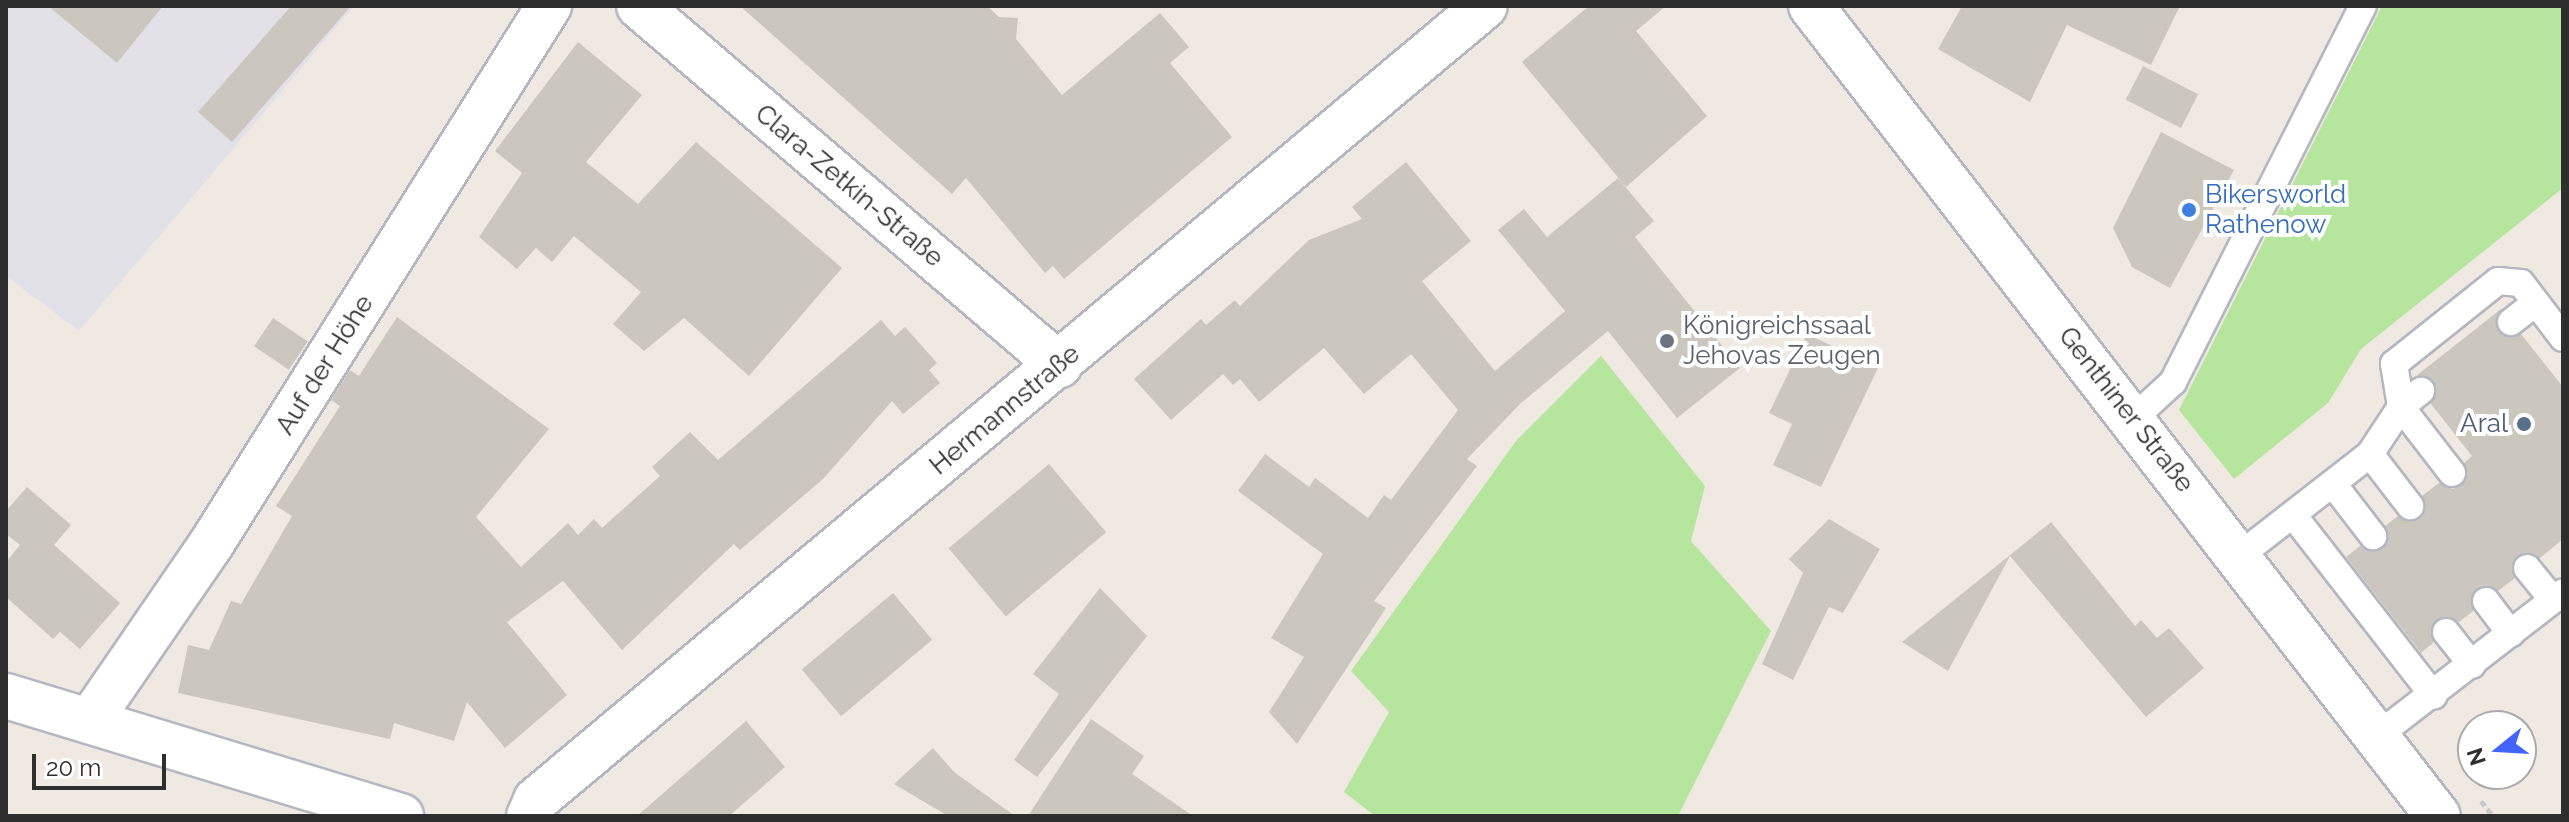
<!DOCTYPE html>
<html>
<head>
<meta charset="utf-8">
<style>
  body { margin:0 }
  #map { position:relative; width:2569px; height:822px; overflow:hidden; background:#efe9e1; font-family:Raleway,sans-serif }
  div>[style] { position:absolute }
  .industrial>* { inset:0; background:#e3e1e8 }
  .green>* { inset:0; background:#b6e59e }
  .building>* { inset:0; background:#cbc7bf; transform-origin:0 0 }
  .path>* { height:5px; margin-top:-2.5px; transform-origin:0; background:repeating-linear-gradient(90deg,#c9c9c9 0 6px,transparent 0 10px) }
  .roads { filter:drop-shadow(2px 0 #b4b7c1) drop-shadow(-2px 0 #b4b7c1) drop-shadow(0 2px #b4b7c1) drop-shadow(0 -2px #b4b7c1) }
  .lane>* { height:26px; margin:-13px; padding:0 13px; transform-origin:13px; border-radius:13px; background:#fff }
  .street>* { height:44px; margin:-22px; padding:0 22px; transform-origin:22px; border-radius:22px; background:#fff }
  .secondary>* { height:44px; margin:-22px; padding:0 22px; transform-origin:22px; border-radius:22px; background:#fff }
  .dots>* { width:22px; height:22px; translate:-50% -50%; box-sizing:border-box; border:4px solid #fff; border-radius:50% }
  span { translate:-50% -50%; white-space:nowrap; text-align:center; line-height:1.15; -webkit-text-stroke:8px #fff; paint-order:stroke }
  .street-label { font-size:26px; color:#2e2e2e }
  .shop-label { font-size:26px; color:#366cbe }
  .left { translate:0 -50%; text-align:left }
  .worship-label { font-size:26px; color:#5b616d }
  .service-label { font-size:26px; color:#4e5e75 }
  .right { translate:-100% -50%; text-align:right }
  .frame { position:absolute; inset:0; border:8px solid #2e2e2e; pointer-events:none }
  .north { position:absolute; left:2457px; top:710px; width:80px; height:80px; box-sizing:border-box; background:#fff; border:2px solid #ababab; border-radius:50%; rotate:252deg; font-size:22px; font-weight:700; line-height:32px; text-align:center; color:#2e2e2e }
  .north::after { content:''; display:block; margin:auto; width:28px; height:36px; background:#4264fb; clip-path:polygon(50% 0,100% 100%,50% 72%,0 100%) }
  .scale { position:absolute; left:32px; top:754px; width:134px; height:36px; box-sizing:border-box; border:4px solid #2e2e2e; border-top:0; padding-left:10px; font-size:24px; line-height:28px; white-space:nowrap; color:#2e2e2e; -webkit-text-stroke:6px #fff; paint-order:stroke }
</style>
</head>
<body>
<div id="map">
  <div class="industrial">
    <div style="clip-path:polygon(6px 6px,354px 6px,79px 331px,6px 276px)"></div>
  </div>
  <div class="green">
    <div style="clip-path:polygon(2382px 6px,2563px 6px,2563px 188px,2361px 349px,2328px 403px,2234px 479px,2179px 410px)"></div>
    <div style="clip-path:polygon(1601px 356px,1705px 486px,1691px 541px,1771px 631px,1678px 816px,1375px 816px,1344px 792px,1389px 712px,1351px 671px,1516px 441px)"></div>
  </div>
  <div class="building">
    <div style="clip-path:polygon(48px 6px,163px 6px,117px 63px)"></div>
    <div style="clip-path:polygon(291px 6px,351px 6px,232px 142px,198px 112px)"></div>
    <div style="clip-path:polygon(740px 6px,987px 6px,999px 17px,1018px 18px,1016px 39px,1062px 95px,1160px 13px,1189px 47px,1170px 63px,1232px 137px,1064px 279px,1053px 266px,1045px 273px,966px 178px,952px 194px)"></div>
    <div style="clip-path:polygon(1589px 6px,1666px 6px,1636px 31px,1707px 116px,1626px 187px,1522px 62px)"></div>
    <div style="clip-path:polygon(1962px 6px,2180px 6px,2151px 65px,2067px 25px,2030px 102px,1938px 49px)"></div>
    <div style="clip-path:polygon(578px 42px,642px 95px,586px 162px,638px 204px,696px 142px,842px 268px,749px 376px,684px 318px,644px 351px,613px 324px,641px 292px,574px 236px,552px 262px,536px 248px,517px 269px,479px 237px,522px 173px,495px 151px)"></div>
    <div style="left:2143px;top:66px;width:62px;height:38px;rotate:27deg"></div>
    <div style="clip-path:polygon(2161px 132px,2234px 170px,2170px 288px,2132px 267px,2113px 228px)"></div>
    <div style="clip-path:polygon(1406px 162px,1471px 241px,1422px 281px,1495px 371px,1565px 311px,1498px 230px,1524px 209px,1547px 237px,1618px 178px,1654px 221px,1635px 237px,1740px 368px,1677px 418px,1608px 331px,1521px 403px,1467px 459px,1477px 466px,1374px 601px,1386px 608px,1297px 744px,1269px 712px,1304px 657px,1271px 638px,1323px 554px,1238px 491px,1265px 454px,1309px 487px,1315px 478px,1368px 518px,1384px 495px,1391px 500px,1458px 410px,1411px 354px,1364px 394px,1324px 348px,1259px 402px,1240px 379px,1233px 385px,1223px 374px,1171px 420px,1134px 379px,1201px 319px,1206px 325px,1235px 300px,1240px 306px,1309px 240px,1362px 219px,1352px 207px)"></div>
    <div style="clip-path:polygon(2501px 309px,2499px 332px,2521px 334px,2563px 387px,2563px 539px,2540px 558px,2518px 555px,2515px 578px,2498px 591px,2476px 589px,2473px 611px,2459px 622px,2436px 620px,2434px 642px,2421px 653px,2346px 557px,2360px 546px,2382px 549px,2385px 526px,2398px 516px,2420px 518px,2422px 496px,2439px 483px,2453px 489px,2466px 480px,2464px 463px,2472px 456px,2431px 404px,2434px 382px,2416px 376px)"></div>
    <div style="clip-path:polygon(397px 317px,549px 429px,476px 517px,521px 567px,568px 523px,578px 535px,594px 519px,602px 528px,660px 476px,652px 467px,690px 432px,718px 460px,881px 320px,895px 336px,905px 327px,937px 363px,929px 370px,940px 383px,903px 414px,892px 401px,823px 479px,740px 550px,734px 544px,622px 650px,563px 581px,507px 622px,567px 695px,505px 748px,467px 702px,454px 741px,394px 723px,390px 739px,178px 693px,188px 645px,209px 650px,231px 601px,241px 604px,292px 516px,276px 506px,340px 406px,331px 400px,350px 370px,359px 376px)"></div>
    <div style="left:273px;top:318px;width:42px;height:34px;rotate:34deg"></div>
    <div style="clip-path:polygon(1807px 334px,1878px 368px,1821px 487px,1773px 465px,1792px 424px,1769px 413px)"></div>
    <div style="left:1049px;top:464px;width:89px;height:131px;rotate:50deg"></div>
    <div style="clip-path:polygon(27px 487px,71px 525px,54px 545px,120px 603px,80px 649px,60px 632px,53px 639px,6px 597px,6px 562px,20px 545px,6px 534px,6px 511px)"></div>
    <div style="clip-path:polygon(1829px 519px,1880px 549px,1843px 613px,1829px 607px,1793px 680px,1762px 664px,1803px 573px,1789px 559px)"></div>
    <div style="clip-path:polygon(2051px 522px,2135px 626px,2141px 620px,2157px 638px,2169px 628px,2204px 668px,2146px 717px,2010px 556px,1948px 671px,1902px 642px)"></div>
    <div style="clip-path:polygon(1100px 588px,1147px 636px,1037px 777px,1014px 760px,1059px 694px,1033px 674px)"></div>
    <div style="left:893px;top:593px;width:61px;height:119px;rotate:50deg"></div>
    <div style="clip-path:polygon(1091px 719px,1144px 756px,1132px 774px,1193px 816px,1028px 816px)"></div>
    <div style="clip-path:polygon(746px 721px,785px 767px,729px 816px,637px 816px)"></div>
    <div style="clip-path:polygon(933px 748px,954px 772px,1015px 816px,948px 816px,894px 784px)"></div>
  </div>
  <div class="path">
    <div style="left:2481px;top:801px;width:19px;rotate:51deg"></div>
  </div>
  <div class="roads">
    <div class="lane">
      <div style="left:2511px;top:322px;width:31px;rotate:-38deg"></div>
      <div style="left:2134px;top:418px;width:53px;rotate:-42.7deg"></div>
      <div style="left:2173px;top:382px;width:421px;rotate:-63.2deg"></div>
      <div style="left:2370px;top:454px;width:66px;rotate:52.4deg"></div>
      <div style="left:2452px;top:473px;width:83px;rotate:-127.7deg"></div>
      <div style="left:2401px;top:407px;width:44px;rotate:-99.2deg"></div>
      <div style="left:2394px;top:364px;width:133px;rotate:-38.6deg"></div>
      <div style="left:2498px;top:281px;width:23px;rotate:5deg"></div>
      <div style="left:2521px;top:283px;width:69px;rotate:52.6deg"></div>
      <div style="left:2333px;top:484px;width:66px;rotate:52.4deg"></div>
      <div style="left:2293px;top:515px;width:229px;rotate:52.1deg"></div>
      <div style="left:2239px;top:556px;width:166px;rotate:-37.9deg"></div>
      <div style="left:2370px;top:454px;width:56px;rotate:-56.6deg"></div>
      <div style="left:2401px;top:407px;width:26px;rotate:-39deg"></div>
      <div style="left:2527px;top:568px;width:41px;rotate:50.9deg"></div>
      <div style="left:2486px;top:601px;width:41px;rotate:52.9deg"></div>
      <div style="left:2446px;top:632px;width:42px;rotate:51.8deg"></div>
      <div style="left:2377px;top:736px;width:235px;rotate:-37.7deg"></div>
    </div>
    <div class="street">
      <div style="left:639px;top:6px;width:553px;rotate:40.52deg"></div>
      <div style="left:6px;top:696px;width:413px;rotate:16.9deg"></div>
      <div style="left:91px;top:719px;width:210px;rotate:-55.5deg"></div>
      <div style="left:210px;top:546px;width:638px;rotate:-57.88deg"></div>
      <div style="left:529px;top:816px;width:17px;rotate:-66deg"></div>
      <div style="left:536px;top:800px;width:1237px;rotate:-39.92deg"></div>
    </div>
    <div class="secondary">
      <div style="left:1811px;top:6px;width:1024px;rotate:52.26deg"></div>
    </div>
  </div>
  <div class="dots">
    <div style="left:2189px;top:210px;background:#3f7fe0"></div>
    <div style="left:1667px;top:341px;background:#6b7280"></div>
    <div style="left:2524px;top:424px;background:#5c6f8a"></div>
  </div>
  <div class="street-label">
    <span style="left:849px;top:186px;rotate:40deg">Clara-Zetkin-Straße</span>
    <span style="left:325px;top:365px;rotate:-58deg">Auf der Höhe</span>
    <span style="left:1005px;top:410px;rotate:-40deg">Hermannstraße</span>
    <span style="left:2126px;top:410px;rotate:52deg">Genthiner Straße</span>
  </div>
  <div class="shop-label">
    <span class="left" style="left:2205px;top:210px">Bikersworld<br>Rathenow</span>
  </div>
  <div class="worship-label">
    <span class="left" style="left:1683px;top:341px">Königreichssaal<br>Jehovas Zeugen</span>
  </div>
  <div class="service-label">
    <span class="right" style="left:2508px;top:424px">Aral</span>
  </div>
  <div class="frame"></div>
  <div class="north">N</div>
  <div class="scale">20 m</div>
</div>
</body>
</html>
